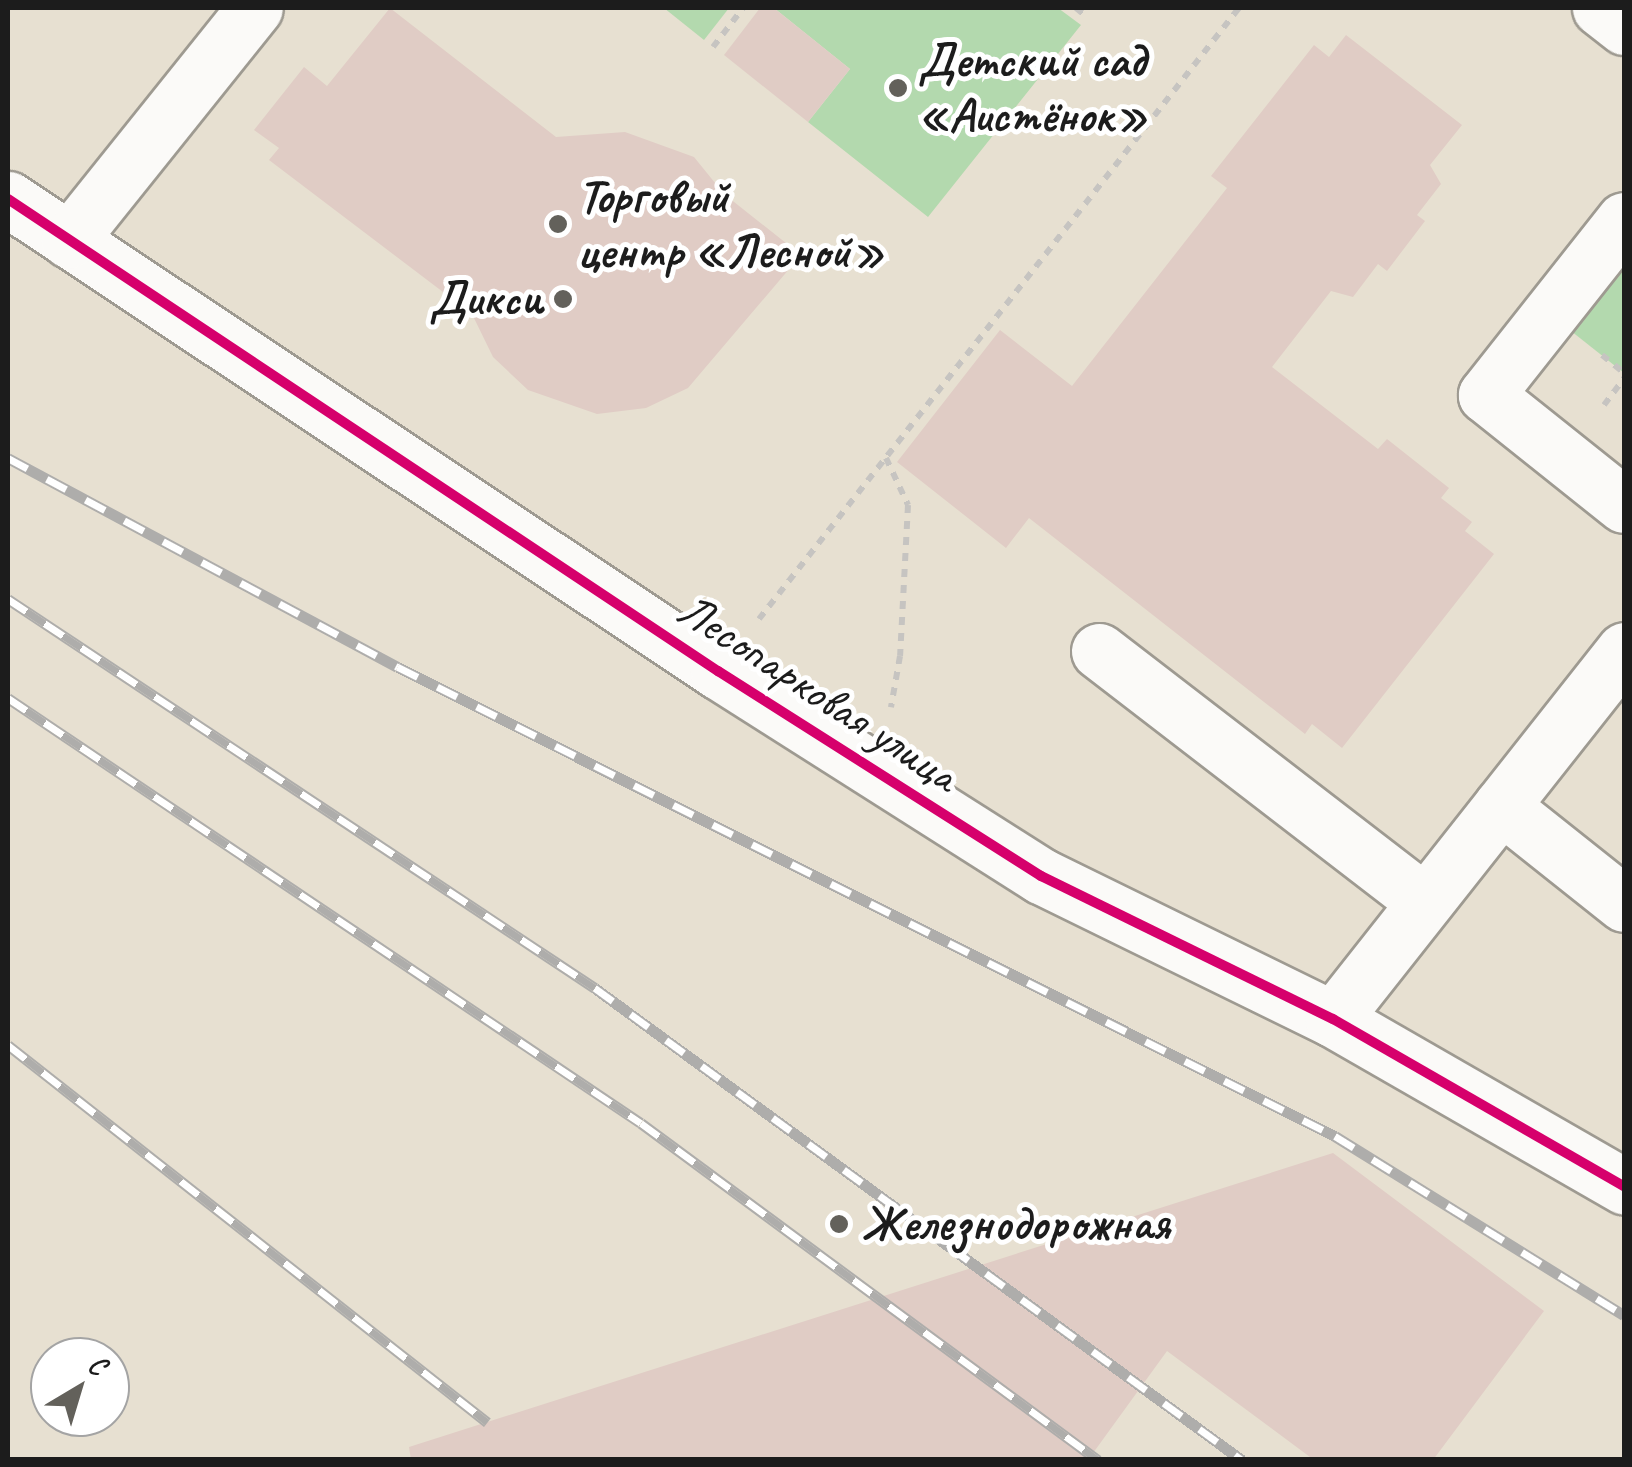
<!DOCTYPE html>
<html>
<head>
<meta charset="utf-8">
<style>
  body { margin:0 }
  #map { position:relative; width:1632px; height:1467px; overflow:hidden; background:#e7e0d1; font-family:Caveat,sans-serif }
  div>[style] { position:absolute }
  .green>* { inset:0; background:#b3d9ae }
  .building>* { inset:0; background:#e0ccc5 }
  .path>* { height:6px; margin-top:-3px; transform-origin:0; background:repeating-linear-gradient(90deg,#c6c4c1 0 8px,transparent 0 16px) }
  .roads { filter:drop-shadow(2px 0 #9e9a91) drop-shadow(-2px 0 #9e9a91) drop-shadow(0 2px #9e9a91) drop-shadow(0 -2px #9e9a91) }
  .minor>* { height:55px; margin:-27.5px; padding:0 27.5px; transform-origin:27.5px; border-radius:27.5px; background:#fbfaf8 }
  .rail>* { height:11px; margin-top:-5.5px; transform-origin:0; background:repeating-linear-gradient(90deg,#fff 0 22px,#aeadab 0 44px); box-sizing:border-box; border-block:2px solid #aeadab }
  .cycleway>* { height:10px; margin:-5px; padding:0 5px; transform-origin:5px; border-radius:5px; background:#d6006c }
  .dots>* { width:28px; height:28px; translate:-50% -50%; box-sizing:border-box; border:5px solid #fff; border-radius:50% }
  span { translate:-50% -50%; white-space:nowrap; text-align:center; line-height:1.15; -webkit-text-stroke:10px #fff; paint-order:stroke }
  .poi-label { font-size:48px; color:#1c1c1c; font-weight:700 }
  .left { translate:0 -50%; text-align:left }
  .right { translate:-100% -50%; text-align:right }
  .street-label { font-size:48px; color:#1c1c1c }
  .frame { position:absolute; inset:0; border:10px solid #1c1c1c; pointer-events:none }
  .north { position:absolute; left:30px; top:1337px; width:100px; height:100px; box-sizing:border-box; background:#fff; border:2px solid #a4a4a4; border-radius:50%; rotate:38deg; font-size:28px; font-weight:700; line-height:40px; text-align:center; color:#1c1c1c }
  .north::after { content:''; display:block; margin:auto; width:35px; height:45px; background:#63615b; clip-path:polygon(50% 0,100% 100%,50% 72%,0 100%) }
</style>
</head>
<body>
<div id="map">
  <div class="green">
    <div style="clip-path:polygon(664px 8px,729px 8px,704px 40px)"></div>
    <div style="clip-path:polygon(774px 8px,1058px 8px,1081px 25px,928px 217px,808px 122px,850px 69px)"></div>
    <div style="clip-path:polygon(1624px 252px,1624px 373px,1566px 327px)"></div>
  </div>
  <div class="building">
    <div style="clip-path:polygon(390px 8px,556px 137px,625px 132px,694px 157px,724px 194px,801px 255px,688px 388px,646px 408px,597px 414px,528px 390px,493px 357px,472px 314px,269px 160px,279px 148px,254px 130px,304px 67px,327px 86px)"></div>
    <div style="clip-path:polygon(760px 8px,774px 8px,850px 69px,808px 122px,724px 55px)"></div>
    <div style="clip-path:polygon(1346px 35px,1462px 125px,1430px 165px,1441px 184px,1417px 215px,1425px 221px,1387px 271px,1378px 264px,1353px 297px,1331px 291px,1272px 367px,1378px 449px,1387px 439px,1449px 488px,1441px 498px,1472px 522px,1465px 531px,1494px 554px,1342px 748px,1312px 724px,1305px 734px,1029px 518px,1006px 548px,897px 462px,1000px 330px,1072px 386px,1227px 188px,1211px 176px,1314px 45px,1329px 57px)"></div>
    <div style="clip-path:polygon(1333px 1153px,1544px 1311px,1433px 1460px,1314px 1460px,1167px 1351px,1088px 1460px,411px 1460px,409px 1447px)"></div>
  </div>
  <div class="path">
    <div style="left:1076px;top:8px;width:14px;rotate:39deg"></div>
    <div style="left:713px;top:47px;width:49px;rotate:-52.4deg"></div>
    <div style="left:1602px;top:355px;width:28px;rotate:39deg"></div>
    <div style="left:1604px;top:405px;width:34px;rotate:-53deg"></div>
    <div style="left:886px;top:458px;width:52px;rotate:64.9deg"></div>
    <div style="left:908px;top:505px;width:151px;rotate:93deg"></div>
    <div style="left:900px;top:656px;width:52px;rotate:100deg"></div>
    <div style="left:759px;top:619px;width:777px;rotate:-51.85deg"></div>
  </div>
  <div class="roads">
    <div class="minor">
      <div style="left:1600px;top:8px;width:31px;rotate:38deg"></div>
      <div style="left:8px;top:199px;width:853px;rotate:33.62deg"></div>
      <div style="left:718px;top:671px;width:383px;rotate:32.4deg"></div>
      <div style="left:1041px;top:876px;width:325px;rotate:26.1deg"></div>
      <div style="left:1333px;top:1019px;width:336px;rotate:29.9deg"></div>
      <div style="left:1624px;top:220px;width:223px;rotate:128.3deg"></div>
      <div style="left:1486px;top:395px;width:176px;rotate:38.6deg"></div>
      <div style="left:69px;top:240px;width:297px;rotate:-51.3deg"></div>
      <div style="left:1099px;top:651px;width:411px;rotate:37.6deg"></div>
      <div style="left:1501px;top:806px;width:157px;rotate:38.5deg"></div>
      <div style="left:1333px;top:1019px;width:470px;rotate:-51.7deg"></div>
    </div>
  </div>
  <div class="rail">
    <div style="left:8px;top:458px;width:442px;rotate:28.2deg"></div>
    <div style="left:398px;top:667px;width:1048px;rotate:26.59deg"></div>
    <div style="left:1335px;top:1136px;width:340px;rotate:31.8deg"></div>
    <div style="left:8px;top:599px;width:704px;rotate:33.53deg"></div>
    <div style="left:595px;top:988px;width:801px;rotate:36.11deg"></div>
    <div style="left:8px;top:698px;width:762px;rotate:33.88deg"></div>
    <div style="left:641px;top:1123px;width:568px;rotate:36.41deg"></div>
    <div style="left:8px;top:1045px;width:610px;rotate:38.2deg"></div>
  </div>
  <div class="cycleway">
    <div style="left:8px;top:199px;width:853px;rotate:33.62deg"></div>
    <div style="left:718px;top:671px;width:383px;rotate:32.4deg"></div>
    <div style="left:1041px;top:876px;width:325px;rotate:26.1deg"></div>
    <div style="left:1333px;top:1019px;width:336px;rotate:29.9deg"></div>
  </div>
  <div class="dots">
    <div style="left:898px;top:88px;background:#63615b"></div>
    <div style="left:558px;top:224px;background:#63615b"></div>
    <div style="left:563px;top:299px;background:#63615b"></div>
    <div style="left:839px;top:1224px;background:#63615b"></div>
  </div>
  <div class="poi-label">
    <span class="left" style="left:918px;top:88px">Детский сад<br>«Аистёнок»</span>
    <span class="left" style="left:578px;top:224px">Торговый<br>центр «Лесной»</span>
    <span class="right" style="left:543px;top:299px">Дикси</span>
    <span class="left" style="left:862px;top:1224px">Железнодорожная</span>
  </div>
  <div class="street-label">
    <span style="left:818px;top:692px;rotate:33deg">Лесопарковая улица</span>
  </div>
  <div class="frame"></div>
  <div class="north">С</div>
</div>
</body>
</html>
